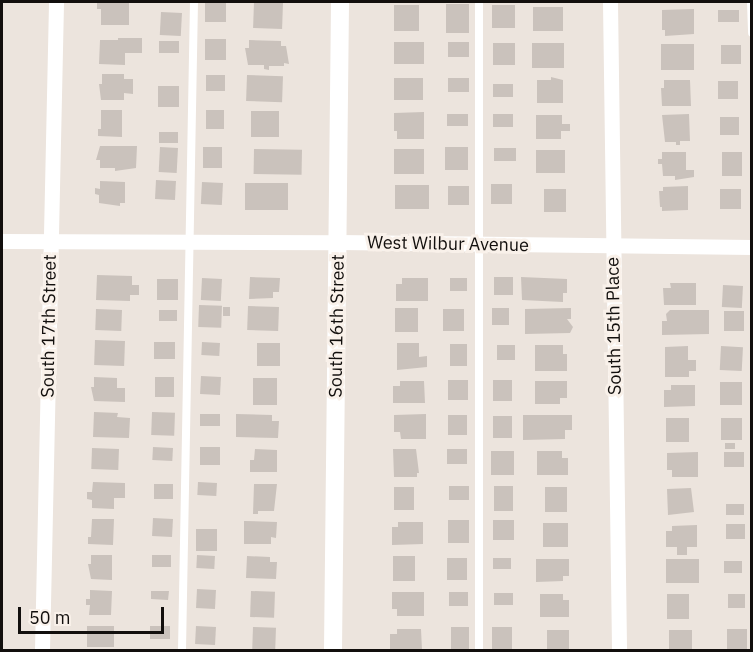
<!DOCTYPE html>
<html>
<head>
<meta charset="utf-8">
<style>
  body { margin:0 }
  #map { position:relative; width:753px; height:652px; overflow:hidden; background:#ece4dd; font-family:"IBM Plex Sans",sans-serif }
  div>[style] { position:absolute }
  .building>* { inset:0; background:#cac2bc; transform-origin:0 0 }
  .service>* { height:8px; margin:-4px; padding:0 4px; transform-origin:4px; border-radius:4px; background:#fff }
  .minor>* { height:15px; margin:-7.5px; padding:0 7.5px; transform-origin:7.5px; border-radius:7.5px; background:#fff }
  .tertiary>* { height:18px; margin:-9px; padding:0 9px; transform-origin:9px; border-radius:9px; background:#fff }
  span { translate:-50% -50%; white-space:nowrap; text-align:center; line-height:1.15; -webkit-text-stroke:6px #f9f1ea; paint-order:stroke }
  .street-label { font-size:18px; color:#120f0d }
  .frame { position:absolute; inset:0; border:3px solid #120f0d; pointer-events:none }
  .scale { position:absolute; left:18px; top:607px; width:146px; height:27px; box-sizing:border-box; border:3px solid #120f0d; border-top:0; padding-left:8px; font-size:18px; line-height:21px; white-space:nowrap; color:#120f0d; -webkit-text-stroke:4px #f9f1ea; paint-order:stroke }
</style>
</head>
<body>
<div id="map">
  <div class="building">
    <div style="clip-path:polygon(97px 2px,129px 2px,129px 25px,101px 25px,101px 9px,97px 9px)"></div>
    <div style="left:205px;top:2px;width:21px;height:20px"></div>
    <div style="left:254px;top:2px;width:29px;height:26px;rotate:2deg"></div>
    <div style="left:446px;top:4px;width:23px;height:29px"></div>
    <div style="left:394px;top:5px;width:25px;height:26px"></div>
    <div style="left:492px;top:5px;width:23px;height:23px"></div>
    <div style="left:533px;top:7px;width:30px;height:24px"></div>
    <div style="clip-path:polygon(694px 9px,694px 34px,665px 36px,665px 30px,662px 30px,662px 10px)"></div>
    <div style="left:718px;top:10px;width:21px;height:12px"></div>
    <div style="left:161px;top:12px;width:21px;height:23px;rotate:3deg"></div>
    <div style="clip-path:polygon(118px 38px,142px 38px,142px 53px,125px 53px,125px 65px,99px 64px,100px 40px,118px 40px)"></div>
    <div style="left:205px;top:39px;width:21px;height:21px"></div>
    <div style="clip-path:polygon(249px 40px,281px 41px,281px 46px,286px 46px,289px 64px,284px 63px,284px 66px,269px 66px,269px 70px,264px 69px,264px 65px,248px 65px,245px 48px,249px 48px)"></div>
    <div style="left:159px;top:41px;width:20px;height:12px"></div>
    <div style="left:394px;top:42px;width:30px;height:22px"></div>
    <div style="left:469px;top:42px;width:15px;height:21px;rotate:90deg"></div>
    <div style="left:493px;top:43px;width:22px;height:22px"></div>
    <div style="left:532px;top:43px;width:32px;height:25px"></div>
    <div style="left:694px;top:44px;width:26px;height:33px;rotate:90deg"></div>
    <div style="left:721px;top:45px;width:20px;height:19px"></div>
    <div style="clip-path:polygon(102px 74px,124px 74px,124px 79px,133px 79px,133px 94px,124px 93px,124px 100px,101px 100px,99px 84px,102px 84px)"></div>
    <div style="left:206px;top:75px;width:19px;height:16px"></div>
    <div style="left:247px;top:75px;width:36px;height:26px;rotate:2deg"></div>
    <div style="clip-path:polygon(551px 77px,563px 80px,563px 103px,537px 103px,537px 80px,551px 80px)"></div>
    <div style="left:394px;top:78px;width:29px;height:22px"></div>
    <div style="left:448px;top:78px;width:21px;height:14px"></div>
    <div style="clip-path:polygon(664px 80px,690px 80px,691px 106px,662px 106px,661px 88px,664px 88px)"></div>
    <div style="left:738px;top:81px;width:18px;height:20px;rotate:90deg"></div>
    <div style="left:493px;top:84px;width:20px;height:13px"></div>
    <div style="left:158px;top:86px;width:21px;height:21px"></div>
    <div style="clip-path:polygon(101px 110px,122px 110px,122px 137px,98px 136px,98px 129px,101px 129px)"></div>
    <div style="left:206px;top:110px;width:18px;height:19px"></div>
    <div style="left:251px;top:111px;width:28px;height:26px"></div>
    <div style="clip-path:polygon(424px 112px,424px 139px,397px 139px,397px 131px,394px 131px,394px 113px)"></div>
    <div style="left:447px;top:114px;width:21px;height:12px"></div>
    <div style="left:493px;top:114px;width:20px;height:13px"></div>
    <div style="clip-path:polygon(689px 114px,690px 141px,680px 141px,680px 145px,676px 145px,676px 142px,665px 142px,662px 115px)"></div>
    <div style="clip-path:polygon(536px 115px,562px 115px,562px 124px,570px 124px,570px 131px,561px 131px,561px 139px,536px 139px)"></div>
    <div style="left:720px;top:117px;width:19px;height:18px"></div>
    <div style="left:159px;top:132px;width:19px;height:11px"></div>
    <div style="clip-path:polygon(100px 146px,137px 146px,136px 168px,115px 171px,115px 168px,100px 168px,100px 160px,96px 160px)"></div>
    <div style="left:160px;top:147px;width:18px;height:25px;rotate:3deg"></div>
    <div style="left:203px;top:147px;width:19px;height:21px"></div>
    <div style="left:468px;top:147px;width:23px;height:23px;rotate:90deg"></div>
    <div style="left:516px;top:148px;width:13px;height:22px;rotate:90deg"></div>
    <div style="left:254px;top:149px;width:48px;height:25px;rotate:1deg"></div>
    <div style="left:394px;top:149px;width:30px;height:25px"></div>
    <div style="left:536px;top:150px;width:29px;height:23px"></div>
    <div style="clip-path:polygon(662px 152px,686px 152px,686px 170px,694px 170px,694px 177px,675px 180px,675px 176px,663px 176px,662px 164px,658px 164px,658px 159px,662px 159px)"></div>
    <div style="left:722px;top:152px;width:20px;height:24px"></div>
    <div style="left:156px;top:180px;width:20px;height:19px;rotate:3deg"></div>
    <div style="clip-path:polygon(100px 181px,125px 182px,125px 203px,120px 203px,120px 206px,99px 203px,99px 195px,95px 194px,95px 188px,100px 189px)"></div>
    <div style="left:202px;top:182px;width:21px;height:22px;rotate:3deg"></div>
    <div style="left:245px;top:183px;width:43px;height:27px"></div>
    <div style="left:491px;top:184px;width:21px;height:20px"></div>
    <div style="left:395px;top:185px;width:34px;height:24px"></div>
    <div style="left:448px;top:186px;width:21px;height:19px"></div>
    <div style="clip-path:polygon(688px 186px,688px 210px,662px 211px,662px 207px,660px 207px,659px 191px,663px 191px,663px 187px)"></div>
    <div style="left:544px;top:189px;width:22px;height:23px"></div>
    <div style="left:720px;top:189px;width:21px;height:20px"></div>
    <div style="clip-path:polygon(97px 275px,132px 276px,132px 285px,139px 285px,139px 295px,130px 295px,130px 301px,96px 300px)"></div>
    <div style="clip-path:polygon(250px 277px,280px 278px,279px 292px,273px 292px,273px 298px,249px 299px)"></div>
    <div style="left:513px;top:277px;width:18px;height:19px;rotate:90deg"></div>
    <div style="clip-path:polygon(521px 277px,567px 279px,567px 293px,563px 293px,563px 302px,522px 300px)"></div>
    <div style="left:202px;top:278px;width:20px;height:22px;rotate:3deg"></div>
    <div style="clip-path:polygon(402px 278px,428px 278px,428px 301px,396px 301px,396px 284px,402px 284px)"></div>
    <div style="left:450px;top:278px;width:17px;height:13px"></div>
    <div style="left:157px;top:279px;width:21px;height:21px"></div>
    <div style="clip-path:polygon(670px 283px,696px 283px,696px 305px,664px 305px,663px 288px,671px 288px)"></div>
    <div style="left:723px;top:285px;width:20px;height:22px;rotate:3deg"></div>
    <div style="left:199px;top:305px;width:23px;height:22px;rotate:2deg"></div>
    <div style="left:248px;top:306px;width:31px;height:24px;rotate:2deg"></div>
    <div style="left:223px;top:307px;width:7px;height:9px"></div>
    <div style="left:395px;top:308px;width:23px;height:24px"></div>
    <div style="left:492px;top:308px;width:17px;height:17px"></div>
    <div style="clip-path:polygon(571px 308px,571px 319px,567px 319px,573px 327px,570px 333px,525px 334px,525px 309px)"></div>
    <div style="left:96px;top:309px;width:26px;height:21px;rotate:2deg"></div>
    <div style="left:443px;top:309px;width:21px;height:22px"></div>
    <div style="left:159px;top:310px;width:18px;height:11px"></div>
    <div style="clip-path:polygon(670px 310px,709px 310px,709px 334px,662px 335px,662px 321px,667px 321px,666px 314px)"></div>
    <div style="left:724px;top:311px;width:20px;height:20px"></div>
    <div style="left:95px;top:340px;width:30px;height:25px;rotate:2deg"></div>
    <div style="left:154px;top:342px;width:21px;height:17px"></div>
    <div style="left:202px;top:342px;width:18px;height:13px;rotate:3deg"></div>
    <div style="left:257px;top:343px;width:23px;height:23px"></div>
    <div style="clip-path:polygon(397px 343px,419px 343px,419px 357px,427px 356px,427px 367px,397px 370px)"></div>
    <div style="left:450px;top:344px;width:17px;height:22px"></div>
    <div style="left:497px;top:345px;width:18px;height:15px"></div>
    <div style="clip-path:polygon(535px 345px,563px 345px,563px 354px,567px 354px,567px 371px,535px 371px)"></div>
    <div style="clip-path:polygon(688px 346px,688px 360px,696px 360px,696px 371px,689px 371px,689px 377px,665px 377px,665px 347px)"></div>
    <div style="left:721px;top:346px;width:22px;height:24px;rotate:3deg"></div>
    <div style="left:201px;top:376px;width:20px;height:18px;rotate:3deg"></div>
    <div style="clip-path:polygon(94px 377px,117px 378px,117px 388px,125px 388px,125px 402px,94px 401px,91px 387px,94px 387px)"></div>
    <div style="left:155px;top:377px;width:19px;height:20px"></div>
    <div style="left:253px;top:378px;width:24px;height:27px"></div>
    <div style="left:448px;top:380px;width:20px;height:20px"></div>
    <div style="left:493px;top:380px;width:19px;height:21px"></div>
    <div style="clip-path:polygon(400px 381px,424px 381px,425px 403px,393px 403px,393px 386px,400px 386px)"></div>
    <div style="clip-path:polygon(535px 381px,567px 381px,567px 398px,560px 398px,560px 404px,535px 404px)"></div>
    <div style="left:720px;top:382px;width:22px;height:23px"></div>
    <div style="clip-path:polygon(671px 385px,695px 385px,695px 406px,664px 407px,664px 390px,671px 390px)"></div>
    <div style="clip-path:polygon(94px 412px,118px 413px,117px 417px,130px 418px,129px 438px,93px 437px)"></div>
    <div style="left:152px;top:412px;width:23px;height:23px;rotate:2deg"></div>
    <div style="left:200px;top:414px;width:20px;height:12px"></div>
    <div style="clip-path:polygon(236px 414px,272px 415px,272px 421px,279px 421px,278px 438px,236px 437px)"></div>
    <div style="clip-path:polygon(426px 414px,426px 439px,401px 439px,400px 432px,394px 432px,394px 415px)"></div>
    <div style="left:448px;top:415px;width:19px;height:20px"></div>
    <div style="clip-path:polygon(523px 415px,572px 415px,572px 430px,565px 430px,565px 439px,523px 440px)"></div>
    <div style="left:493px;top:416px;width:19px;height:22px"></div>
    <div style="left:666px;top:418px;width:23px;height:24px"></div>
    <div style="left:721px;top:418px;width:21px;height:22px"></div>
    <div style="left:725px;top:443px;width:10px;height:6px"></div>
    <div style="left:153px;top:447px;width:20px;height:13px;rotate:3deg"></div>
    <div style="left:200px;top:447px;width:20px;height:18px"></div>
    <div style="left:92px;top:448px;width:27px;height:21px;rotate:2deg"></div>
    <div style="clip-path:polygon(255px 449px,277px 450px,277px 472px,250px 472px,250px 460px,254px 460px)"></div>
    <div style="clip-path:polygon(393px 449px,416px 449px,419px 473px,417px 473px,417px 477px,394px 477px)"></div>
    <div style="left:447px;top:449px;width:20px;height:15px"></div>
    <div style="left:491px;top:451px;width:23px;height:24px"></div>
    <div style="clip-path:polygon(537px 451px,562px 451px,562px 458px,568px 458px,568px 475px,537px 475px)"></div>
    <div style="clip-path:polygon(698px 452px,698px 477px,672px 477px,672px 470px,667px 470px,667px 453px)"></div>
    <div style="left:744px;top:452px;width:15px;height:20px;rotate:90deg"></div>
    <div style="clip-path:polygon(93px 482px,125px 483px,125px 498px,114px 498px,114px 509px,92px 508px,92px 500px,87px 499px,87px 492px,92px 492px)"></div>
    <div style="left:198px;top:482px;width:19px;height:13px;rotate:3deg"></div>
    <div style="left:154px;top:484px;width:19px;height:15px"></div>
    <div style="clip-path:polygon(254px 484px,277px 484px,274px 511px,258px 511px,258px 514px,253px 514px)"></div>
    <div style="left:449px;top:486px;width:20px;height:14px"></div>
    <div style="left:513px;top:486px;width:25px;height:19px;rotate:90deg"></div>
    <div style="left:394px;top:487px;width:20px;height:23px"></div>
    <div style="left:545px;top:487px;width:22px;height:25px"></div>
    <div style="clip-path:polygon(691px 488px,694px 512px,668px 515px,667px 489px)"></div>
    <div style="left:726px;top:504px;width:18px;height:11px"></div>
    <div style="left:153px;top:518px;width:20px;height:18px;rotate:3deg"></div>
    <div style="clip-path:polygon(92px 519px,114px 519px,113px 545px,88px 544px,88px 537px,91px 537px)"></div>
    <div style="left:469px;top:520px;width:23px;height:21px;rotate:90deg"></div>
    <div style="left:514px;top:520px;width:20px;height:21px;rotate:90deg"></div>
    <div style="clip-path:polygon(244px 521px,277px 522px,276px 538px,271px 537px,271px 544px,244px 544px)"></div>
    <div style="clip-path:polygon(398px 522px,423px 522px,423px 544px,392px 545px,392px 527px,398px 527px)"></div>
    <div style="left:543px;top:523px;width:25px;height:24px"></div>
    <div style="left:726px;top:524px;width:19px;height:15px"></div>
    <div style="clip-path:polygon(697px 525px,697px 547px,687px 547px,687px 555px,677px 555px,677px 547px,666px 547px,666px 531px,672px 531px,672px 526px)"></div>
    <div style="left:196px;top:529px;width:21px;height:22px"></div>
    <div style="clip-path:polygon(91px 555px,112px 555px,112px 580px,91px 579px,88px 564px,91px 564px)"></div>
    <div style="left:152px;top:555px;width:19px;height:12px"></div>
    <div style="left:197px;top:555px;width:18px;height:13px;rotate:3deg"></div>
    <div style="clip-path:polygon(247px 556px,270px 557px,270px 562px,277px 562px,276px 579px,246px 578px)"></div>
    <div style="left:393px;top:556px;width:22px;height:25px"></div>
    <div style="left:447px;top:558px;width:20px;height:22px"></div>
    <div style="left:511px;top:558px;width:11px;height:18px;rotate:90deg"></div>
    <div style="clip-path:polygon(536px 559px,569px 559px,569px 576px,563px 576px,563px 581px,536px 582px)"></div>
    <div style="left:699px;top:559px;width:24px;height:33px;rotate:90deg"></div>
    <div style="left:724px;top:561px;width:18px;height:12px"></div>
    <div style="left:197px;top:589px;width:19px;height:19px;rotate:3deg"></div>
    <div style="clip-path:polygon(90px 590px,112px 591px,111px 615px,89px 615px,90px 605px,86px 605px,86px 599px,90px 599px)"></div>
    <div style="clip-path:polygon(151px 591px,169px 591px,168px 600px,151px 599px)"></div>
    <div style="left:251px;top:591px;width:24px;height:26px;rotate:2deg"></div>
    <div style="clip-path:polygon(392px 592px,424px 592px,424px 616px,397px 616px,397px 609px,392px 609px)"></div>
    <div style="left:468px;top:592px;width:14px;height:19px;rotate:90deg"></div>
    <div style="left:494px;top:593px;width:19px;height:12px"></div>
    <div style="clip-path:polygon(540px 594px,563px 594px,563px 600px,569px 600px,569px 617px,540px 617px)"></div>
    <div style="left:689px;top:594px;width:25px;height:22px;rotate:90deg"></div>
    <div style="left:728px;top:594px;width:17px;height:14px"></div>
    <div style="left:87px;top:626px;width:27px;height:21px"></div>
    <div style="left:150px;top:626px;width:20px;height:13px"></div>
    <div style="left:196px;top:626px;width:20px;height:18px;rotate:3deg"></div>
    <div style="left:253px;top:627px;width:23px;height:23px;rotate:2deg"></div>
    <div style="left:451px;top:627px;width:18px;height:23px"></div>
    <div style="left:492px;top:627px;width:20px;height:22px"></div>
    <div style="clip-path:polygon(397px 629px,421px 629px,422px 650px,390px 650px,390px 634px,397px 634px)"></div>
    <div style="left:747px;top:629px;width:21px;height:20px;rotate:90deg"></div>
    <div style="left:547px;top:630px;width:22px;height:20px"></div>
    <div style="left:669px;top:630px;width:23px;height:20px"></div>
  </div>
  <div class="service">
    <div style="left:751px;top:2px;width:31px;rotate:88deg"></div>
    <div style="left:182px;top:650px;width:648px;rotate:-88.94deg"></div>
    <div style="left:479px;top:650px;width:648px;rotate:-90deg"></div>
  </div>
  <div class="minor">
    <div style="left:610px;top:2px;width:648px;rotate:89.2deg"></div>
    <div style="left:2px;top:241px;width:336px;rotate:0.2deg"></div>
    <div style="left:338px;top:242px;width:414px;rotate:0.7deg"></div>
    <div style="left:42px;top:650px;width:648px;rotate:-88.76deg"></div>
  </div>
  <div class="tertiary">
    <div style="left:333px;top:650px;width:648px;rotate:-89.38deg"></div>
  </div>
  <div class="street-label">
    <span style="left:448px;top:244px;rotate:1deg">West Wilbur Avenue</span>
    <span style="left:49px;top:326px;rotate:-89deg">South 17th Street</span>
    <span style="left:337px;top:326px;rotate:-89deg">South 16th Street</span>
    <span style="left:614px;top:326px;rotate:-91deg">South 15th Place</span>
  </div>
  <div class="frame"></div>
  <div class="scale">50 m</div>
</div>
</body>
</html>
